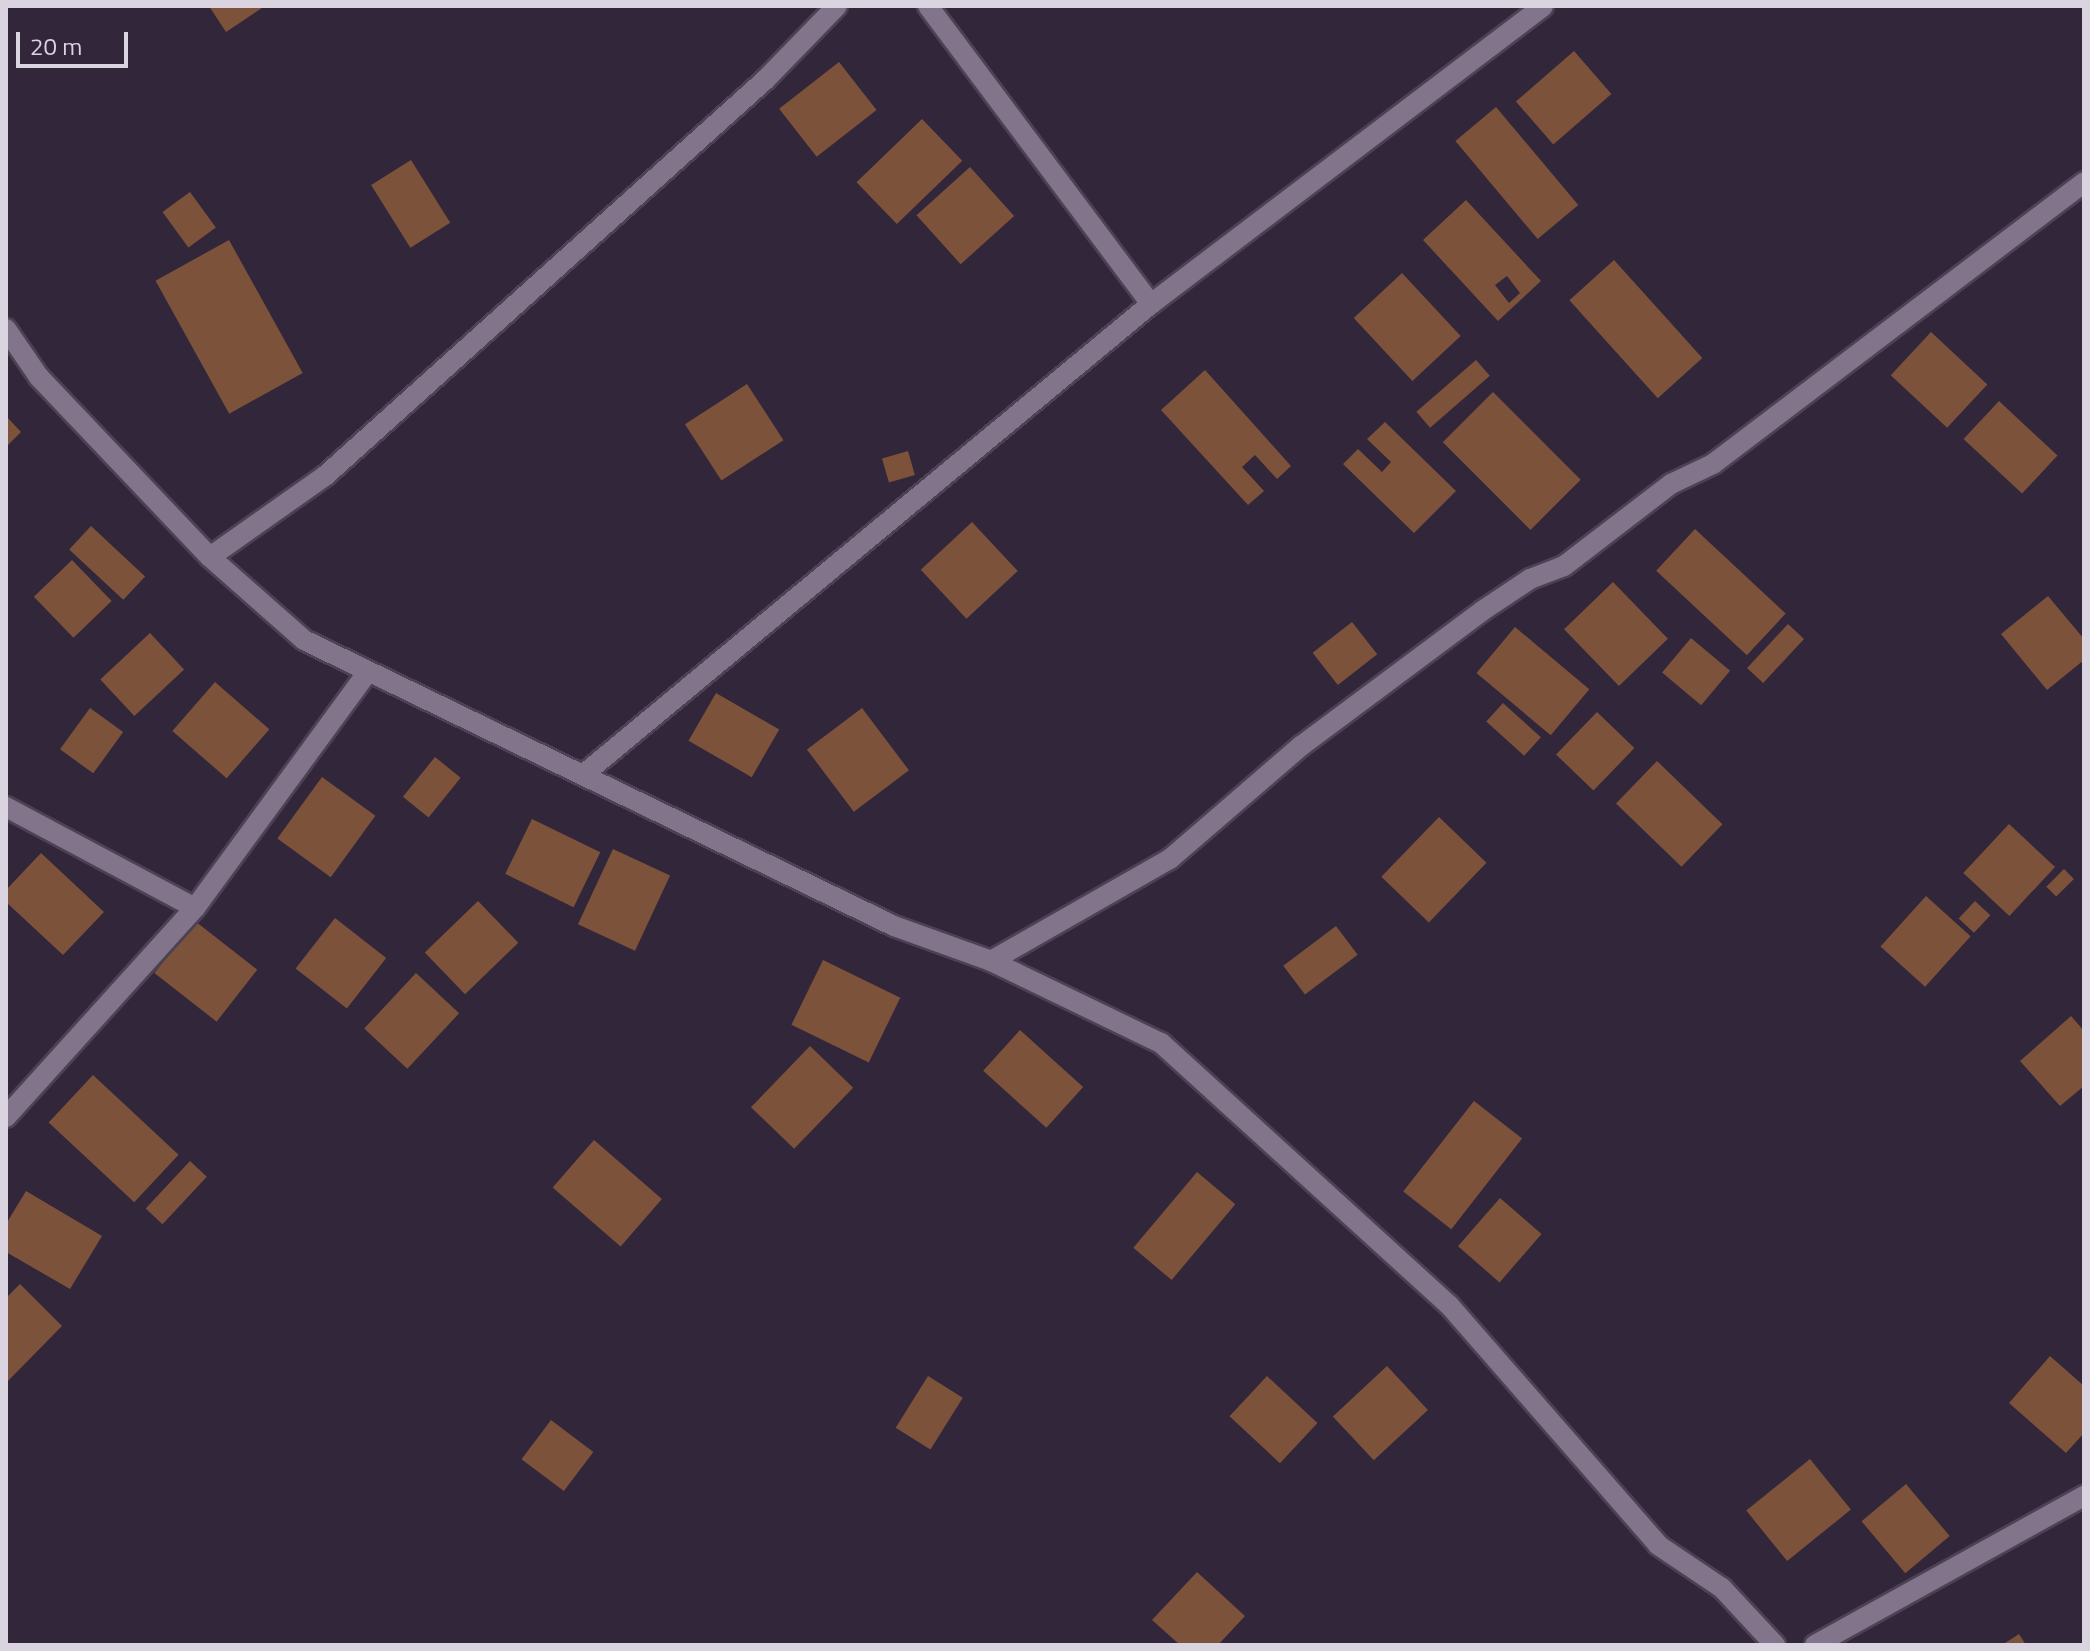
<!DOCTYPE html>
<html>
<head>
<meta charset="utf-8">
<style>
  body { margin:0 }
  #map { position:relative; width:2090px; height:1651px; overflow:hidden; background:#32263a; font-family:"Titillium Web",sans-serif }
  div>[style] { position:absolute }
  .building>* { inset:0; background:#7d523a; transform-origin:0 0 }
  .roads { filter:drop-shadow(2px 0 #4c4253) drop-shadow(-2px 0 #4c4253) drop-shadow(0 2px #4c4253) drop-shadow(0 -2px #4c4253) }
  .minor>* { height:20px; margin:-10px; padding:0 10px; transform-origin:10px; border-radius:10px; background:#81748b }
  span { translate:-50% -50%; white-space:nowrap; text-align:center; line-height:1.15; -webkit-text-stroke:6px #32263a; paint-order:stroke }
  .frame { position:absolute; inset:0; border:8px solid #dad3e0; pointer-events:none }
  .scale { position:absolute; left:16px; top:32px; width:112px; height:36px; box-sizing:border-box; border:4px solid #dad3e0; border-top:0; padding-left:10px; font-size:24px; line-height:28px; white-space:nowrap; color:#dad3e0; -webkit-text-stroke:6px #32263a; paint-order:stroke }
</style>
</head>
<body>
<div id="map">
  <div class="building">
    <div style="clip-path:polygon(209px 6px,265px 6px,226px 32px)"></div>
    <div style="left:1574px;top:51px;width:57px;height:77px;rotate:49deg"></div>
    <div style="left:839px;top:62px;width:61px;height:76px;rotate:52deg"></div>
    <div style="left:1496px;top:107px;width:128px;height:53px;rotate:50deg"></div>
    <div style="left:922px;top:119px;width:58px;height:91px;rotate:46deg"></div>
    <div style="left:411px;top:160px;width:74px;height:47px;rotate:58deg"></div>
    <div style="left:970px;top:167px;width:66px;height:72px;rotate:48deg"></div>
    <div style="left:190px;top:192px;width:44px;height:34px;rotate:54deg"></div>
    <div style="clip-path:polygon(evenodd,1466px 200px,1541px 281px,1498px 321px,1423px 240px,1466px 200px,1507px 276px,1520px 293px,1509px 303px,1495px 285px,1507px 276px)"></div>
    <div style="left:229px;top:240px;width:152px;height:84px;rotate:61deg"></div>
    <div style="left:1614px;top:260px;width:132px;height:60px;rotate:48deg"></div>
    <div style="left:1402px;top:273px;width:86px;height:66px;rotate:47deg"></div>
    <div style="left:1931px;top:332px;width:77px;height:59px;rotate:43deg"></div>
    <div style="left:1476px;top:360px;width:21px;height:79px;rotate:49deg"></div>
    <div style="clip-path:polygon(1205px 370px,1291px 466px,1277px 479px,1255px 455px,1242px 467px,1264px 491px,1248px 505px,1161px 410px)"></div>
    <div style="left:747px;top:384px;width:67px;height:74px;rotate:57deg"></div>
    <div style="left:1493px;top:392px;width:124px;height:71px;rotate:45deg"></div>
    <div style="left:1999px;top:401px;width:80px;height:52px;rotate:43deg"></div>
    <div style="clip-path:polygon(6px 416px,21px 432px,6px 447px)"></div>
    <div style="clip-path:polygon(1385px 422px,1456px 491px,1414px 533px,1343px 464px,1358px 449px,1382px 472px,1391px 462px,1367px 439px)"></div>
    <div style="left:908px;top:451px;width:25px;height:27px;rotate:74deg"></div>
    <div style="left:972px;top:522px;width:67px;height:70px;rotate:47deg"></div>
    <div style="left:91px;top:526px;width:74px;height:32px;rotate:43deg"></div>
    <div style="left:1695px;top:529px;width:124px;height:57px;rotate:43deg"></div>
    <div style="left:72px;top:560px;width:57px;height:53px;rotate:46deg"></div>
    <div style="left:1613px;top:582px;width:79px;height:68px;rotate:46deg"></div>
    <div style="clip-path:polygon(2048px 596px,2084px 639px,2084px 660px,2047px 690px,2001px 634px)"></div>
    <div style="left:1352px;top:622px;width:41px;height:50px;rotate:52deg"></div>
    <div style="left:1788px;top:624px;width:22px;height:60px;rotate:43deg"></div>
    <div style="left:1515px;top:627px;width:97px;height:60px;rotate:40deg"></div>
    <div style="left:150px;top:633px;width:50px;height:68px;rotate:47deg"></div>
    <div style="left:1691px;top:638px;width:51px;height:45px;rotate:40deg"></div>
    <div style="left:215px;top:682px;width:72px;height:65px;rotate:41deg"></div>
    <div style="left:716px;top:693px;width:73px;height:55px;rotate:30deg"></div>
    <div style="left:1503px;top:703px;width:51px;height:25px;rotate:42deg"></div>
    <div style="left:90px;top:708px;width:41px;height:51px;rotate:36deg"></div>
    <div style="left:862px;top:708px;width:78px;height:69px;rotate:53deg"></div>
    <div style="left:1597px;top:712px;width:52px;height:59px;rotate:44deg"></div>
    <div style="left:435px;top:757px;width:33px;height:51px;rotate:39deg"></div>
    <div style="left:1657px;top:761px;width:91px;height:59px;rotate:44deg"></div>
    <div style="left:322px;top:777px;width:66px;height:76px;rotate:36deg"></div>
    <div style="left:1439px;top:817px;width:66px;height:83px;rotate:44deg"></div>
    <div style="left:532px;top:819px;width:76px;height:61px;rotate:26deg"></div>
    <div style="left:2009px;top:824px;width:63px;height:67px;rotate:43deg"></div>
    <div style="left:613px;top:849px;width:63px;height:83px;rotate:25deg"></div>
    <div style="clip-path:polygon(41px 853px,104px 912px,63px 955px,6px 902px,6px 890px)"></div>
    <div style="left:2064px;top:869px;width:14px;height:25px;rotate:45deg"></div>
    <div style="left:1926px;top:896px;width:60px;height:68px;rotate:42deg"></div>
    <div style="left:478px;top:901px;width:58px;height:74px;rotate:46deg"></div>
    <div style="left:1975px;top:901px;width:21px;height:24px;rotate:43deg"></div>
    <div style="left:335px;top:918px;width:65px;height:64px;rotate:38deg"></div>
    <div style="left:195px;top:921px;width:79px;height:66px;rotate:38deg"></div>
    <div style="left:1336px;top:926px;width:36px;height:66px;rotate:53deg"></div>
    <div style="left:823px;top:960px;width:86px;height:72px;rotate:26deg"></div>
    <div style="left:416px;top:973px;width:59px;height:76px;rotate:43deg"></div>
    <div style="clip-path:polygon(2071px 1016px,2084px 1031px,2084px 1086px,2060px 1106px,2020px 1061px)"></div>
    <div style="left:1020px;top:1030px;width:85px;height:55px;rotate:42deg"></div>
    <div style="left:810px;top:1046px;width:60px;height:85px;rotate:44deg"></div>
    <div style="left:93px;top:1075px;width:117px;height:65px;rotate:43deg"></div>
    <div style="left:1474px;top:1101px;width:61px;height:115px;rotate:38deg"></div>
    <div style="left:594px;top:1140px;width:90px;height:63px;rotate:41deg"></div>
    <div style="left:190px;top:1161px;width:23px;height:65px;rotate:43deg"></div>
    <div style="left:1197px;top:1172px;width:50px;height:99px;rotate:40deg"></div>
    <div style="clip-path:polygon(26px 1191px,102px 1236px,70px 1289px,6px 1252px,6px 1224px)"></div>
    <div style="left:1500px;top:1198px;width:55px;height:64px;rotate:41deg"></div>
    <div style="clip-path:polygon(20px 1284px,62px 1326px,6px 1383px,6px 1298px)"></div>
    <div style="clip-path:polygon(2050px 1356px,2084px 1386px,2084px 1433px,2066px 1453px,2009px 1403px)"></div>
    <div style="left:1387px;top:1366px;width:60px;height:74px;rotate:47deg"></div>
    <div style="left:928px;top:1376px;width:41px;height:61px;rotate:32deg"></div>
    <div style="left:1267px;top:1376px;width:69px;height:55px;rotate:43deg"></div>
    <div style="left:551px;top:1420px;width:53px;height:49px;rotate:37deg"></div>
    <div style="left:1810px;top:1459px;width:65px;height:82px;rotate:51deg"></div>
    <div style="left:1906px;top:1484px;width:68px;height:58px;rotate:50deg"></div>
    <div style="clip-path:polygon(1197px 1572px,1245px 1616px,1218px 1645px,1180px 1645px,1152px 1620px)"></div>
    <div style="clip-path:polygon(2019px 1634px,2026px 1645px,2002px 1645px)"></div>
  </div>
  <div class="roads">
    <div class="minor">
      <div style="left:928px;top:6px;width:372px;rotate:53.2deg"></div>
      <div style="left:6px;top:329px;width:58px;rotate:55.5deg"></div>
      <div style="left:39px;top:377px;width:248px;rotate:46.5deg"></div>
      <div style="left:210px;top:557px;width:125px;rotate:41.4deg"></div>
      <div style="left:304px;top:640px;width:656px;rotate:25.86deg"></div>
      <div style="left:894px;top:926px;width:103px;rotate:19.8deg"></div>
      <div style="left:991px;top:961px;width:189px;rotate:25.8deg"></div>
      <div style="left:1161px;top:1043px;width:389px;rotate:42.3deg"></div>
      <div style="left:1449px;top:1305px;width:318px;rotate:48.9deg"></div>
      <div style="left:1658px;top:1545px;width:77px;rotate:33.9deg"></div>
      <div style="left:1722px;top:1588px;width:78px;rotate:47.1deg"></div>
      <div style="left:210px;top:557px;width:141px;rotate:-35.2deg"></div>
      <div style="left:325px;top:476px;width:592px;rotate:-41.99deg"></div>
      <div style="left:765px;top:80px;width:103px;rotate:-45.8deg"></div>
      <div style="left:584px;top:774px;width:736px;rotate:-39.66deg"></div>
      <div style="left:1151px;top:304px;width:492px;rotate:-37.2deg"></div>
      <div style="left:6px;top:807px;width:214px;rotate:28.1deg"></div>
      <div style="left:991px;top:961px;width:206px;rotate:-29.7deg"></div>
      <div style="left:1170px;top:859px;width:173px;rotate:-40.8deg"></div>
      <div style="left:1301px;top:746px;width:226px;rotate:-36.7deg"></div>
      <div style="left:1482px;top:611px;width:58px;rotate:-33.7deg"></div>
      <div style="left:1530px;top:579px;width:36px;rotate:-21deg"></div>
      <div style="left:1564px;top:566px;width:135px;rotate:-37.5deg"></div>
      <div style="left:1671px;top:484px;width:47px;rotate:-25.5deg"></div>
      <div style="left:1713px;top:464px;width:466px;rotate:-37.2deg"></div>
      <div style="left:6px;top:1117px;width:282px;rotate:-47.9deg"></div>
      <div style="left:195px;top:908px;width:291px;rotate:-53.8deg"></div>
      <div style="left:1815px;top:1645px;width:308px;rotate:-29deg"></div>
    </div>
  </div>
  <div class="frame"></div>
  <div class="scale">20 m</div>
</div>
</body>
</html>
